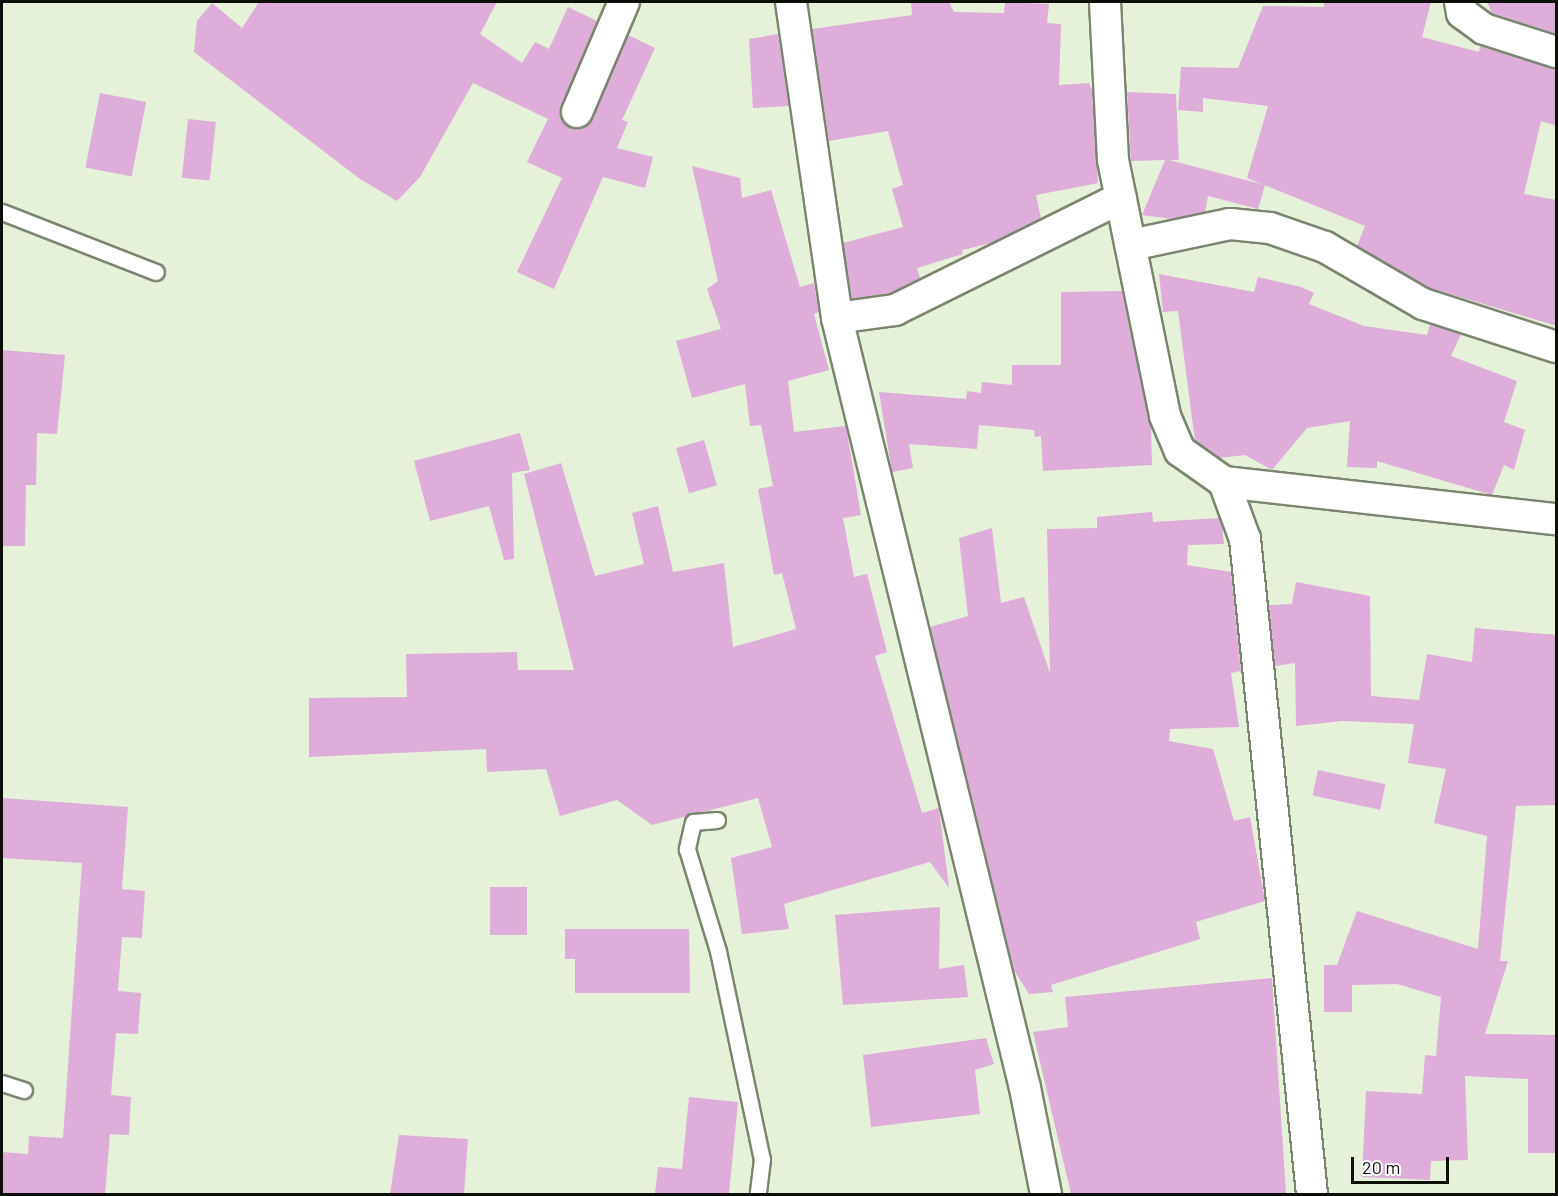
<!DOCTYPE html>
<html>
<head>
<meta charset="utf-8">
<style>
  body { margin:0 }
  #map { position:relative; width:1558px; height:1196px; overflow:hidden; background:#e5f1d9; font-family:Barlow,sans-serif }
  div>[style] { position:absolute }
  .building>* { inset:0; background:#deadda; transform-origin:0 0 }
  .roads { filter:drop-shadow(2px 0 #7a856f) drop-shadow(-2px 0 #7a856f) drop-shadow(0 2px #7a856f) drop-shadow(0 -2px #7a856f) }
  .service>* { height:15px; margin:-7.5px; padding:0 7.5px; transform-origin:7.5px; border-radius:7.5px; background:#fff }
  .minor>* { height:30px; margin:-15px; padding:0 15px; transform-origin:15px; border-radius:15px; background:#fff }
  span { translate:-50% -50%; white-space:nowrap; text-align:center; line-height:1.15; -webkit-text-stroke:6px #fff; paint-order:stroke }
  .frame { position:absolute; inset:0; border:3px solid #0c1008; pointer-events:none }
  .scale { position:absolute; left:1351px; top:1157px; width:98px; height:27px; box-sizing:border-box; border:3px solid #0c1008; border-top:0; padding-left:8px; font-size:18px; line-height:21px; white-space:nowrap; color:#0c1008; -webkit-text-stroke:4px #fff; paint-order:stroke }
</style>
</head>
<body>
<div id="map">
  <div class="building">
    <div style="clip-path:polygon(259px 2px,497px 2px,480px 34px,522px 63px,535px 42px,549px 49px,568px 7px,597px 21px,561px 106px,564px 123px,578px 129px,593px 119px,628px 35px,655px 48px,622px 120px,628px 122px,617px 148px,653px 157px,645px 188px,603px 177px,554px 289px,517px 272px,562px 178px,527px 162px,548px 119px,473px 83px,420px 177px,397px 201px,360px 179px,194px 52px,197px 21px,212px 3px,242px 28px)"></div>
    <div style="clip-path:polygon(911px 2px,949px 2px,954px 12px,1004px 13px,1005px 2px,1049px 4px,1047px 23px,1061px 24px,1059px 85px,1089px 83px,1092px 90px,1098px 183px,1036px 195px,1041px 219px,992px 243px,962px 250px,963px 254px,917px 268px,920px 278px,891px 293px,852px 299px,843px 243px,903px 227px,892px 189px,903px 185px,888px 131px,829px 141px,812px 29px,912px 15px)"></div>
    <div style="clip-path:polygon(1324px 2px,1431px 2px,1422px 37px,1479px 52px,1480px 46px,1555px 69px,1557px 126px,1541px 121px,1524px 194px,1557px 200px,1557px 326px,1430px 288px,1357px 246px,1365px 226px,1247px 178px,1268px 106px,1203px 98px,1203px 112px,1178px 110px,1181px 67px,1238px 68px,1263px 6px,1324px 7px)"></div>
    <div style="clip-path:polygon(1487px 2px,1557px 2px,1557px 34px,1492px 13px)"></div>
    <div style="clip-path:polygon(778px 34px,789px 106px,753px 108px,749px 39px)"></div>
    <div style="clip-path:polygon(1127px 92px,1176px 94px,1179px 160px,1169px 160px,1265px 185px,1258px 209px,1208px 196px,1205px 212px,1172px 219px,1142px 215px,1165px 160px,1131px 161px)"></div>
    <div style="left:100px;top:93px;width:47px;height:76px;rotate:11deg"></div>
    <div style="left:188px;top:119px;width:28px;height:59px;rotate:6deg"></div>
    <div style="clip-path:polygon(692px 166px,740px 178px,742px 198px,771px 190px,800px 287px,814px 283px,819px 312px,814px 314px,829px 370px,788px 381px,794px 432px,846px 426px,861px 515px,843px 518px,854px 577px,867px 574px,887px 652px,875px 656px,922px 813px,939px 808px,949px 888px,930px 862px,784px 904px,789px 929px,742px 934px,731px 858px,772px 847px,758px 798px,652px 825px,617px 800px,560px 816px,546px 769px,487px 772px,486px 749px,309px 757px,309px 698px,407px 697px,406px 654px,517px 652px,518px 670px,574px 670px,524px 474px,561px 463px,595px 576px,644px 564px,632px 513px,658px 506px,673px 572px,724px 563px,733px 647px,796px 629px,782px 573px,774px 575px,758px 489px,773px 486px,761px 425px,750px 426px,745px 384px,692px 398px,676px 341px,721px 329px,707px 289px,718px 281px)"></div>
    <div style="clip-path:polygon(1159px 274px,1254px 292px,1258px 277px,1301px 287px,1314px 293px,1309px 304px,1364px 326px,1427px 335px,1430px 324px,1461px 334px,1451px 356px,1517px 381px,1504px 422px,1525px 430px,1514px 470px,1504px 465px,1492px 495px,1377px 461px,1377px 468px,1347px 467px,1350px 421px,1307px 428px,1272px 470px,1245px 455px,1220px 458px,1195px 441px,1178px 311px,1163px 312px)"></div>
    <div style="clip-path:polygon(1122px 291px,1151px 428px,1152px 465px,1043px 471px,1041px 436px,1035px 437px,1034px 430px,979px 425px,977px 449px,909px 444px,913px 468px,892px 472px,879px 392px,966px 399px,967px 391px,981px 393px,982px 382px,1012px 385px,1012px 365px,1061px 365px,1061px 292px)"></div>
    <div style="clip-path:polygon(2px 350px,65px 355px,57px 434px,37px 433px,36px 485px,26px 485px,25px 546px,2px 546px)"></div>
    <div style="clip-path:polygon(520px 433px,530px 470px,512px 473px,514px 559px,504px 560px,489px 506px,430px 521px,414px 461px)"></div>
    <div style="left:704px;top:440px;width:47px;height:29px;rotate:74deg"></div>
    <div style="clip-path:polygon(1152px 512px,1153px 522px,1219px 518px,1222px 527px,1224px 544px,1188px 545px,1187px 565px,1231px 572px,1241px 671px,1231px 673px,1239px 727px,1170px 729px,1169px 741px,1213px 749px,1234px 821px,1250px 817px,1265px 901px,1196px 922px,1200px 939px,1051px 985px,1053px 992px,1029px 994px,1014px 970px,930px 627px,968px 616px,959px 538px,992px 528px,1001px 603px,1024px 597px,1050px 673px,1047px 529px,1097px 528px,1097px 517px)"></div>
    <div style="clip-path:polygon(1296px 582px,1370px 596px,1371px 696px,1419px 700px,1427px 654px,1472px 662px,1475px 628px,1557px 635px,1557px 805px,1516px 806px,1500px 961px,1508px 961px,1485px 1034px,1557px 1035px,1557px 1153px,1528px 1153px,1528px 1079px,1465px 1076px,1468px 1160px,1431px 1161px,1430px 1180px,1362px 1177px,1366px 1091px,1422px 1094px,1425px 1055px,1436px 1056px,1441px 997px,1397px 984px,1352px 985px,1352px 1012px,1324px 1012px,1324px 965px,1337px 965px,1357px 911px,1478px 949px,1487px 836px,1434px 823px,1446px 769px,1408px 763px,1414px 724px,1342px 721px,1296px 726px,1295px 663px,1275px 666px,1269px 605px,1292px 604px)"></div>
    <div style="left:1318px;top:770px;width:69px;height:26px;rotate:12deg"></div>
    <div style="clip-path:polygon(2px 798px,128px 807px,122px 889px,145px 891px,142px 938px,122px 937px,118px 991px,141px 993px,138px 1034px,116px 1033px,111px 1095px,131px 1097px,129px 1135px,110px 1134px,105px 1194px,2px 1194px,2px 1152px,28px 1154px,29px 1136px,63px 1138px,82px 863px,2px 858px)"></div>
    <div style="left:490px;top:887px;width:37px;height:48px"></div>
    <div style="clip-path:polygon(940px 907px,939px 969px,964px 965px,968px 997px,843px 1005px,835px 915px)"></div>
    <div style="clip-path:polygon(565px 929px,689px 929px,690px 993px,575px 993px,575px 959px,565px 959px)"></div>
    <div style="clip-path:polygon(1272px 978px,1286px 1194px,1071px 1194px,1033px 1032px,1068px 1027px,1065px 997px)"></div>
    <div style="clip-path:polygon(986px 1038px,994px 1064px,975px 1070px,980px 1114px,871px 1127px,863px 1055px)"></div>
    <div style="clip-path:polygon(689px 1097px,738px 1102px,729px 1194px,655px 1194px,658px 1167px,682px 1169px)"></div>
    <div style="clip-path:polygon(399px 1135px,468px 1139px,464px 1194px,390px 1194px)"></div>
  </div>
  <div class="roads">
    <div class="service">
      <div style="left:2px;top:212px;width:165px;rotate:21.3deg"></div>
      <div style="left:717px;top:820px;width:24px;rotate:175deg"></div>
      <div style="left:693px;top:822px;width:28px;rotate:103deg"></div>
      <div style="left:687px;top:849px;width:107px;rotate:73.1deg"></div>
      <div style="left:718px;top:951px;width:213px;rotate:78.1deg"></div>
      <div style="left:762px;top:1159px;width:35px;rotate:97deg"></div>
      <div style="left:2px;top:1083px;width:23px;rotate:18deg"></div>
    </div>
    <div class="minor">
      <div style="left:791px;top:2px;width:319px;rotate:81.7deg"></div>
      <div style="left:837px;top:318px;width:793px;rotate:76.28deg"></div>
      <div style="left:1025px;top:1088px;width:108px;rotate:78.8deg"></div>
      <div style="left:1105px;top:2px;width:158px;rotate:87.1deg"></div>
      <div style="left:1113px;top:160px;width:261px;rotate:78.5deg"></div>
      <div style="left:1165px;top:416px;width:38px;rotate:67deg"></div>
      <div style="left:1180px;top:451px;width:54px;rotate:35.2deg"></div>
      <div style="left:1224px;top:482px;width:334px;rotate:6.4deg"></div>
      <div style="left:1460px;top:2px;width:11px;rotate:80deg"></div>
      <div style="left:1462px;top:13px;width:27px;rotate:36deg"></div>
      <div style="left:1484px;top:29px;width:76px;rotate:17.7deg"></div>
      <div style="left:577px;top:112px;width:120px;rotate:-66.9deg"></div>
      <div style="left:1131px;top:245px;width:101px;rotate:-12deg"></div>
      <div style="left:1230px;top:224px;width:40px;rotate:5.7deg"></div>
      <div style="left:1270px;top:228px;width:58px;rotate:19.1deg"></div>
      <div style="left:1325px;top:247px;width:113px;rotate:30.2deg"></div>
      <div style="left:1423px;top:304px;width:140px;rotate:17.9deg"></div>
      <div style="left:837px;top:318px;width:59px;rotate:-7.9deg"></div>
      <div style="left:895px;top:310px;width:252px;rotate:-26.4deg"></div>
      <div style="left:1224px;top:482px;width:61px;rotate:69.8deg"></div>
      <div style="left:1245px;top:539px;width:658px;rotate:84.16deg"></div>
    </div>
  </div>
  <div class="frame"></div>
  <div class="scale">20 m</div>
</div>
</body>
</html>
